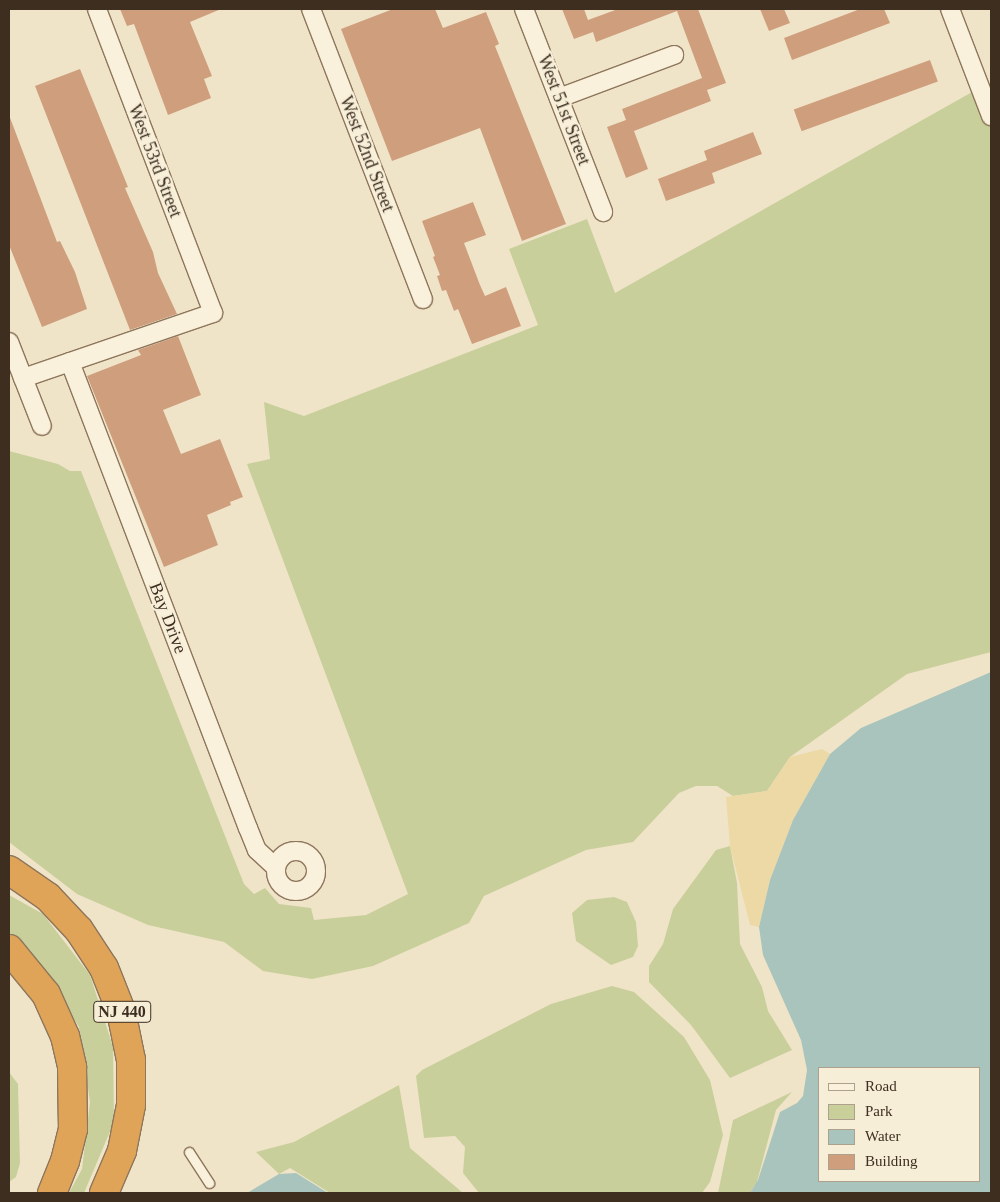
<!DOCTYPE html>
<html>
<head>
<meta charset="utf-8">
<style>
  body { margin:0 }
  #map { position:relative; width:1000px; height:1202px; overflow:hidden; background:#f0e4c8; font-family:"Times New Roman",serif }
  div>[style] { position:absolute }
  .green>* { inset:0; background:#c9cf9b }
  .sand>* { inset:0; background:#ecd9a5 }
  .water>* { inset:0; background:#a9c4bc }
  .building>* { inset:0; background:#cf9f7d; transform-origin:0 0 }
  .roads { filter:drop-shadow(1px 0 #8d765c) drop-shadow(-1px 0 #8d765c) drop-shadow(0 1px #8d765c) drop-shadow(0 -1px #8d765c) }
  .lane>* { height:9px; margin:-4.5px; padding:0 4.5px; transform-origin:4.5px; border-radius:4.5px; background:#faf1dc }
  .street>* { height:18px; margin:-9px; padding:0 9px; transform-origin:9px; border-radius:9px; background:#faf1dc }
  .street>.ring { margin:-9px; padding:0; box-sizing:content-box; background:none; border:18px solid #faf1dc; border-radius:50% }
  .highway>* { height:28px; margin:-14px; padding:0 14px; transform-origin:14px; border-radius:14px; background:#e0a458 }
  span { translate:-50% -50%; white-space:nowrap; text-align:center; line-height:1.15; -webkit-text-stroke:4.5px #f7eed8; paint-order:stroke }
  .shield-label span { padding:1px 4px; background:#f7eed8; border:1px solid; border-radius:4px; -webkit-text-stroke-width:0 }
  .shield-label { font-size:16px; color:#3d2e20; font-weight:700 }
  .street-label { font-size:18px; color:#3d2e20 }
  .frame { position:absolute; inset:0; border:10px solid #3d2e20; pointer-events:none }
  .legend { position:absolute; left:818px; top:1067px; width:162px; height:115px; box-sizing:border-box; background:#f7eed8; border:1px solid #ada18e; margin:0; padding:6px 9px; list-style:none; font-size:15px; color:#3d2e20 }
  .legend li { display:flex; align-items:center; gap:10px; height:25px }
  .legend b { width:25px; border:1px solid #ada18e }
</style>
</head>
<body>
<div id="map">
  <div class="green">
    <div style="clip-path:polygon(981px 87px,991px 111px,991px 652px,907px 674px,790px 757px,767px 791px,733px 796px,717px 786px,696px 786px,679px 793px,633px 842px,586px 850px,484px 896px,469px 923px,373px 966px,312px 979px,263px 971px,224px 942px,148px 925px,77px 894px,9px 842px,9px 451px,58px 464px,70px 471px,81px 471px,244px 884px,254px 894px,265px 888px,279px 904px,311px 908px,314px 920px,366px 915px,408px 894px,247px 464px,270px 459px,264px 402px,304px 416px,538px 325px,509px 249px,587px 219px,615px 293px)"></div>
    <div style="clip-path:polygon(730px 846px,737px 883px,740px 944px,762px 987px,768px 1011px,792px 1050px,730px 1078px,691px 1025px,649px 982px,649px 966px,663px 944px,673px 909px,716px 850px)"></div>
    <div style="clip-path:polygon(9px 895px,43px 914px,90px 975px,113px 1047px,114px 1122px,84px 1193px,69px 1193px,82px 1169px,90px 1102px,79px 1027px,30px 950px,9px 934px)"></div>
    <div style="clip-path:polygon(614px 897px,627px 902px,636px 922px,638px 946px,633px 957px,611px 965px,576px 941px,572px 913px,587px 900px)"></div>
    <div style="clip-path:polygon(612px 986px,634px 992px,684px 1037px,710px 1080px,723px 1135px,710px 1182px,702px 1193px,479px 1193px,463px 1173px,465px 1147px,455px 1136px,424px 1138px,416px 1076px,422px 1070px,551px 1004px)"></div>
    <div style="clip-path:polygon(9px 1072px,18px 1084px,20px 1163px,16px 1177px,9px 1182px)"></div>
    <div style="clip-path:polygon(399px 1085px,410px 1148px,463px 1193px,330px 1193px,290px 1168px,279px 1174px,256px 1152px,294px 1142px)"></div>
    <div style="clip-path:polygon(792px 1092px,776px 1110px,757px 1182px,750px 1193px,718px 1193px,733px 1120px)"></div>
  </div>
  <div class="sand">
    <div style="clip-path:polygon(822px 749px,830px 754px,793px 820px,770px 880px,759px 927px,750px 925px,730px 846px,726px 797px,767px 791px,790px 757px)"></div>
  </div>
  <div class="water">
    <div style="clip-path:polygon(evenodd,991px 672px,991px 1193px,750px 1193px,758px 1180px,780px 1112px,797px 1103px,803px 1096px,807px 1070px,801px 1040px,763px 955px,759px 927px,770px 880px,793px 820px,830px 754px,861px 728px,991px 672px,819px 1068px,979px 1068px,979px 1181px,819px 1181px,819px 1068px)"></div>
    <div style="clip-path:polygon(296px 1173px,328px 1193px,247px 1193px,279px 1174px)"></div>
  </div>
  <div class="building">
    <div style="clip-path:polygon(120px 9px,221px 9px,190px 22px,212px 76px,204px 79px,211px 98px,168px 115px,134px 24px,127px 26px)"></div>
    <div style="clip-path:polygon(393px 9px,435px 9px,443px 28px,486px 12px,499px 44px,495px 46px,566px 224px,522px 241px,480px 128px,392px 161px,341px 29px)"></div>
    <div style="clip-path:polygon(562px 9px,584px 9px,588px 20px,618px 9px,698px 9px,726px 83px,707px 90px,711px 101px,634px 131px,648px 169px,626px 178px,607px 127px,626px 120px,622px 109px,702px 78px,677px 11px,596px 42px,593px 32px,574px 39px)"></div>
    <div style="clip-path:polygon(760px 9px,784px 9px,790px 23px,769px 31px)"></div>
    <div style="clip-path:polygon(860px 9px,884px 9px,890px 23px,792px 60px,784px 38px)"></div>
    <div style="left:930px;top:60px;width:23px;height:145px;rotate:70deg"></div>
    <div style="clip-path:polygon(80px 69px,128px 187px,125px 188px,153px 252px,158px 273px,177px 314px,130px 330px,35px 86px)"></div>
    <div style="clip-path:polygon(9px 115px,57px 242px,60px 241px,75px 272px,87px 309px,42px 327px,9px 245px)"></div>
    <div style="clip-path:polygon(753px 132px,762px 154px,712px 173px,715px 183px,666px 201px,658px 179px,707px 160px,704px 151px)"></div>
    <div style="clip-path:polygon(473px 202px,486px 235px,464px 243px,480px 285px,485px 296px,506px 287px,521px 326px,472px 344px,458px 309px,454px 311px,446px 290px,442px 291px,437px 276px,440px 275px,433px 257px,435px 256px,422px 221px)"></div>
    <div style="clip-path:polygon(178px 336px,201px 395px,163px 410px,181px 454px,220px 439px,243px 497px,230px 502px,231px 505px,207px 515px,218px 545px,164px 567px,87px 376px,141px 355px,138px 350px)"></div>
  </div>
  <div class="roads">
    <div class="lane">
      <div style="left:189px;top:1152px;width:37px;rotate:57deg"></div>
    </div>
    <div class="street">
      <div style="left:311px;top:9px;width:311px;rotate:68.9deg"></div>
      <div style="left:524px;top:9px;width:218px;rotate:68.7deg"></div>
      <div style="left:950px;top:9px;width:115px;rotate:69deg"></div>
      <div style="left:559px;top:98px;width:123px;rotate:-20.5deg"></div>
      <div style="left:9px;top:342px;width:90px;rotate:68.6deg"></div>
      <div style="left:70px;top:362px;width:499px;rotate:69.1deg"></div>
      <div style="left:248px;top:828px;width:24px;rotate:68deg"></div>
      <div style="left:257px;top:850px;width:26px;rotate:43deg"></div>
      <div style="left:23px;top:378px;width:201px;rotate:-18.9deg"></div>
      <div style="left:213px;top:313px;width:325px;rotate:-110.9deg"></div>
      <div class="ring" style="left:276px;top:851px;width:22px;height:22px"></div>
    </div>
    <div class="highway">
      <div style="left:9px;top:870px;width:47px;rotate:34.7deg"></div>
      <div style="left:48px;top:897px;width:45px;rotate:46.8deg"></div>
      <div style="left:79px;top:930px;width:45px;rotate:56.7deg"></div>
      <div style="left:104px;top:968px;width:46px;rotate:68.4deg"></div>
      <div style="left:121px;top:1011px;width:50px;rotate:78.5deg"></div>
      <div style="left:131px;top:1060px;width:45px;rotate:90deg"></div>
      <div style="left:131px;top:1105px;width:47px;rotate:101.1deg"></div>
      <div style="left:122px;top:1151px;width:46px;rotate:113.2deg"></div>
      <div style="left:9px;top:949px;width:58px;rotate:50.6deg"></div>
      <div style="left:46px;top:994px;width:46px;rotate:65.7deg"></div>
      <div style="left:65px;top:1036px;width:32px;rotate:77deg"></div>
      <div style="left:72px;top:1067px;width:62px;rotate:89.1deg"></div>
      <div style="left:73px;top:1129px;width:33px;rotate:104deg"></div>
      <div style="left:65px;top:1161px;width:35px;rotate:112deg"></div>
    </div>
  </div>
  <div class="shield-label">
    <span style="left:122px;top:1012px">NJ 440</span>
  </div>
  <div class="street-label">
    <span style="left:564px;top:110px;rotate:69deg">West 51st Street</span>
    <span style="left:367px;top:154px;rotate:69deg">West 52nd Street</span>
    <span style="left:155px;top:161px;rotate:69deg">West 53rd Street</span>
    <span style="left:168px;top:618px;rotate:69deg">Bay Drive</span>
  </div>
  <div class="frame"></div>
  <ul class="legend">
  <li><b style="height:6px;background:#faf1dc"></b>Road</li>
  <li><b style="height:14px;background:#c9cf9b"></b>Park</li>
  <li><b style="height:14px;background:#a9c4bc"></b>Water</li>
  <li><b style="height:14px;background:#cf9f7d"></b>Building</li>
  </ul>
</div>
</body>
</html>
